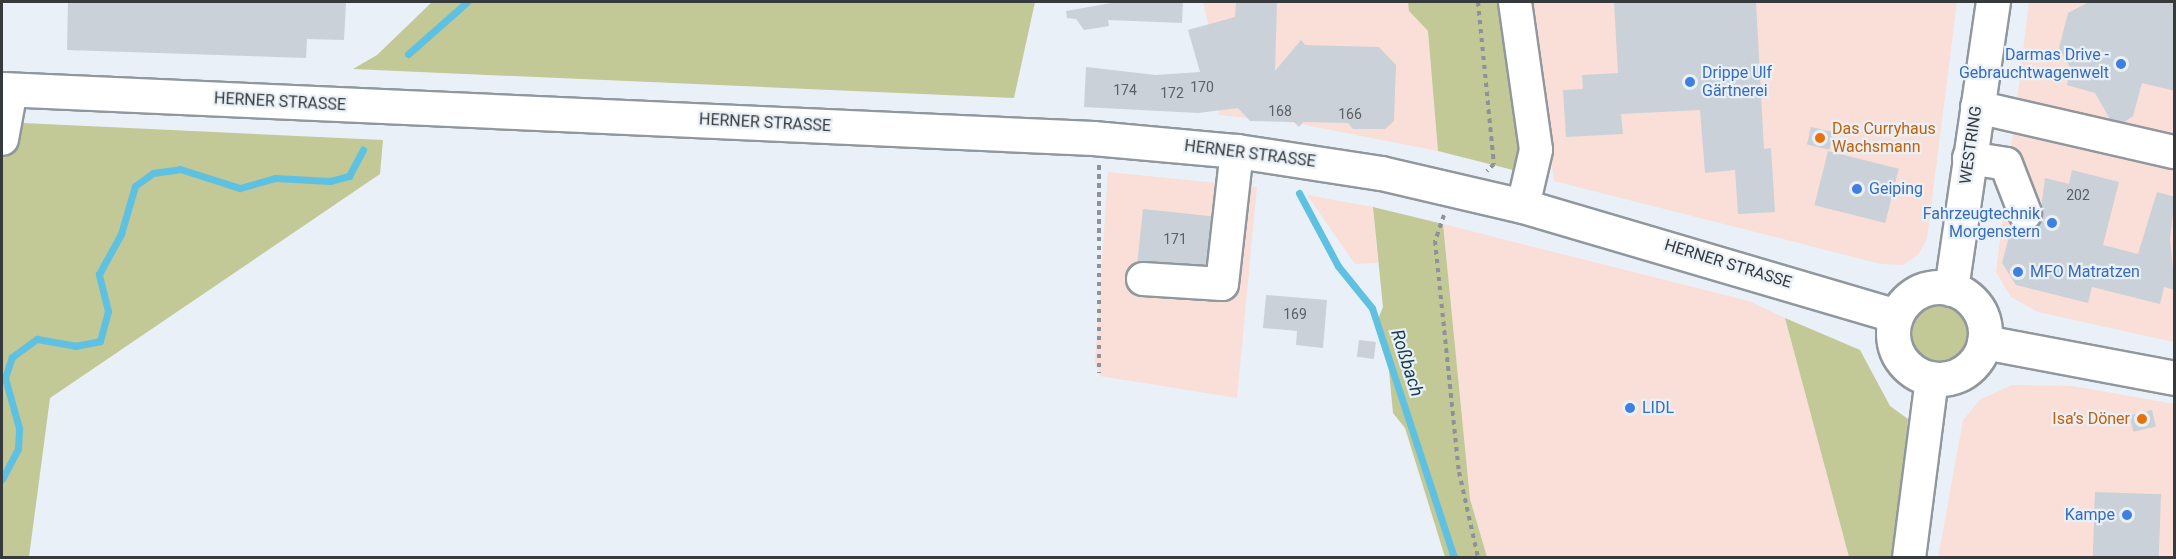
<!DOCTYPE html>
<html>
<head>
<meta charset="utf-8">
<style>
  body { margin:0 }
  #map { position:relative; width:2176px; height:559px; overflow:hidden; background:#e9f0f7; font-family:Roboto,sans-serif }
  div>[style] { position:absolute }
  .commercial>* { inset:0; background:#f9dfd8 }
  .green>* { inset:0; background:#c2c896 }
  .round { border-radius:50% }
  .stream>* { height:7px; margin:-3.5px; padding:0 3.5px; transform-origin:3.5px; border-radius:3.5px; background:#5fc1e2 }
  .building>* { inset:0; background:#cad1d8; transform-origin:0 0 }
  .path>* { height:4px; margin-top:-2px; transform-origin:0; background:repeating-linear-gradient(90deg,#8d9296 0 4.5px,transparent 0 9px) }
  .roads { filter:drop-shadow(2px 0 #90979d) drop-shadow(-2px 0 #90979d) drop-shadow(0 2px #90979d) drop-shadow(0 -2px #90979d) }
  .minor>* { height:32px; margin:-16px; padding:0 16px; transform-origin:16px; border-radius:16px; background:#fff }
  .major>* { height:33px; margin:-16.5px; padding:0 16.5px; transform-origin:16.5px; border-radius:16.5px; background:#fff }
  .major>.ring { margin:-16.5px; padding:0; box-sizing:content-box; background:none; border:33px solid #fff; border-radius:50% }
  .dots>* { width:16px; height:16px; translate:-50% -50%; box-sizing:border-box; border:3px solid #e9f0f7; border-radius:50% }
  span { translate:-50% -50%; white-space:nowrap; text-align:center; line-height:1.15; -webkit-text-stroke:4.5px #e9f0f7; paint-order:stroke }
  .number-label { font-size:14px; color:#5c6064 }
  .number-label span { -webkit-text-stroke-width:0 }
  .shop-label { font-size:16px; color:#366cbe }
  .right { translate:-100% -50%; text-align:right }
  .left { translate:0 -50%; text-align:left }
  .street-label { font-size:16px; color:#373a3d }
  .food-label { font-size:16px; color:#c56008 }
  .water-label { font-size:18px; color:#123e4d; font-style:italic }
  .frame { position:absolute; inset:0; border:3px solid #373a3d; pointer-events:none }
</style>
</head>
<body>
<div id="map">
  <div class="commercial">
    <div style="clip-path:polygon(1203px 2px,1408px 2px,1409px 11px,1428px 31px,1438px 151px,1295px 123px,1219px 115px,1218px 62px)"></div>
    <div style="clip-path:polygon(1528px 2px,1957px 2px,1927px 239px,1918px 255px,1903px 265px,1881px 264px,1554px 181px)"></div>
    <div style="clip-path:polygon(2029px 2px,2174px 2px,2174px 342px,2038px 312px,2011px 297px,1996px 272px)"></div>
    <div style="clip-path:polygon(1108px 172px,1257px 187px,1237px 398px,1100px 376px,1095px 363px)"></div>
    <div style="clip-path:polygon(1307px 195px,1373px 207px,1378px 263px,1355px 264px)"></div>
    <div style="clip-path:polygon(1443px 224px,1749px 301px,1785px 318px,1849px 557px,1487px 557px,1470px 499px)"></div>
    <div style="clip-path:polygon(2012px 385px,2073px 386px,2174px 404px,2174px 557px,1938px 558px,1963px 420px,1981px 399px)"></div>
  </div>
  <div class="green">
    <div style="clip-path:polygon(432px 2px,1035px 2px,1014px 98px,353px 69px,377px 55px)"></div>
    <div style="clip-path:polygon(1408px 2px,1503px 2px,1523px 136px,1513px 170px,1438px 151px,1428px 31px,1409px 11px)"></div>
    <div style="clip-path:polygon(2px 122px,383px 140px,380px 174px,50px 398px,29px 557px,2px 558px)"></div>
    <div style="clip-path:polygon(1373px 207px,1443px 224px,1470px 499px,1487px 557px,1445px 557px,1405px 428px,1393px 413px,1389px 371px,1375px 326px,1383px 307px)"></div>
    <div class="round" style="left:1906px;top:300px;width:68px;height:68px"></div>
    <div style="clip-path:polygon(1785px 318px,1860px 350px,1890px 406px,1908px 419px,1897px 557px,1849px 557px)"></div>
  </div>
  <div class="stream">
    <div style="left:408px;top:54px;width:79px;rotate:-41.4deg"></div>
    <div style="left:1299px;top:193px;width:83px;rotate:61.9deg"></div>
    <div style="left:1338px;top:266px;width:54px;rotate:51deg"></div>
    <div style="left:1372px;top:308px;width:263px;rotate:71.8deg"></div>
    <div style="left:2px;top:479px;width:34px;rotate:-62deg"></div>
    <div style="left:18px;top:449px;width:21px;rotate:-87deg"></div>
    <div style="left:19px;top:428px;width:52px;rotate:-105.6deg"></div>
    <div style="left:5px;top:378px;width:22px;rotate:-72deg"></div>
    <div style="left:12px;top:357px;width:31px;rotate:-36deg"></div>
    <div style="left:37px;top:339px;width:39px;rotate:10deg"></div>
    <div style="left:75px;top:346px;width:25px;rotate:-11deg"></div>
    <div style="left:100px;top:341px;width:31px;rotate:-75deg"></div>
    <div style="left:108px;top:311px;width:38px;rotate:-104deg"></div>
    <div style="left:99px;top:274px;width:46px;rotate:-61.2deg"></div>
    <div style="left:121px;top:234px;width:50px;rotate:-73.7deg"></div>
    <div style="left:135px;top:186px;width:22px;rotate:-36deg"></div>
    <div style="left:153px;top:173px;width:27px;rotate:-8deg"></div>
    <div style="left:180px;top:169px;width:63px;rotate:17.6deg"></div>
    <div style="left:240px;top:188px;width:36px;rotate:-16deg"></div>
    <div style="left:275px;top:178px;width:55px;rotate:3.1deg"></div>
    <div style="left:330px;top:181px;width:20px;rotate:-15deg"></div>
    <div style="left:349px;top:176px;width:30px;rotate:-62deg"></div>
  </div>
  <div class="building">
    <div style="clip-path:polygon(68px 2px,346px 2px,344px 40px,307px 39px,306px 58px,67px 50px)"></div>
    <div style="clip-path:polygon(1117px 2px,1183px 2px,1182px 23px,1108px 20px,1109px 26px,1084px 30px,1076px 19px,1067px 18px,1066px 11px)"></div>
    <div style="clip-path:polygon(1236px 2px,1277px 2px,1275px 71px,1301px 40px,1305px 45px,1379px 47px,1396px 65px,1394px 121px,1385px 129px,1353px 129px,1348px 123px,1303px 122px,1299px 127px,1294px 122px,1250px 121px,1238px 108px,1198px 113px,1084px 107px,1086px 67px,1156px 75px,1200px 72px,1188px 30px,1235px 17px)"></div>
    <div style="clip-path:polygon(1614px 2px,1756px 2px,1764px 149px,1771px 148px,1775px 212px,1738px 214px,1735px 170px,1705px 173px,1700px 110px,1621px 114px,1623px 134px,1566px 137px,1563px 90px,1583px 89px,1582px 75px,1618px 73px)"></div>
    <div style="clip-path:polygon(2089px 2px,2175px 2px,2175px 91px,2142px 83px,2133px 116px,2124px 122px,2110px 119px,2095px 93px,2067px 85px,2071px 69px,2059px 48px,2068px 13px)"></div>
    <div style="left:1811px;top:127px;width:23px;height:18px;rotate:13deg"></div>
    <div style="left:1828px;top:151px;width:73px;height:56px;rotate:14deg"></div>
    <div style="clip-path:polygon(2072px 170px,2119px 182px,2103px 245px,2138px 254px,2157px 192px,2175px 197px,2170px 239px,2175px 290px,2164px 287px,2160px 304px,2092px 287px,2088px 303px,2016px 285px,2002px 263px,2011px 229px,2031px 234px,2039px 224px,2045px 178px,2069px 184px)"></div>
    <div style="left:1143px;top:209px;width:69px;height:52px;rotate:6deg"></div>
    <div style="clip-path:polygon(1266px 295px,1327px 300px,1323px 348px,1296px 345px,1297px 331px,1263px 328px)"></div>
    <div style="left:1359px;top:340px;width:17px;height:17px;rotate:7deg"></div>
    <div style="left:2152px;top:410px;width:17px;height:23px;rotate:77deg"></div>
    <div style="left:2095px;top:492px;width:66px;height:66px;rotate:2deg"></div>
  </div>
  <div class="path">
    <div style="left:1478px;top:2px;width:163px;rotate:84.4deg"></div>
    <div style="left:1494px;top:164px;width:10px;rotate:135deg"></div>
    <div style="left:1099px;top:165px;width:208px;rotate:90deg"></div>
    <div style="left:1444px;top:215px;width:28px;rotate:109deg"></div>
    <div style="left:1435px;top:241px;width:232px;rotate:84.1deg"></div>
    <div style="left:1459px;top:472px;width:88px;rotate:77.5deg"></div>
  </div>
  <div class="roads">
    <div class="minor">
      <div style="left:1515px;top:2px;width:149px;rotate:81.9deg"></div>
      <div style="left:1536px;top:150px;width:57px;rotate:103.1deg"></div>
      <div style="left:1977px;top:107px;width:202px;rotate:12.9deg"></div>
      <div style="left:2px;top:139px;width:50px;rotate:-79.6deg"></div>
      <div style="left:1969px;top:158px;width:37px;rotate:9deg"></div>
      <div style="left:2006px;top:164px;width:53px;rotate:68.8deg"></div>
      <div style="left:1143px;top:279px;width:79px;rotate:3.6deg"></div>
      <div style="left:1222px;top:284px;width:134px;rotate:-83.6deg"></div>
      <div style="left:1909px;top:558px;width:181px;rotate:-82.7deg"></div>
    </div>
    <div class="major">
      <div style="left:2px;top:89px;width:1092px;rotate:2.57deg"></div>
      <div style="left:1093px;top:138px;width:145px;rotate:5.2deg"></div>
      <div style="left:1237px;top:151px;width:146px;rotate:8.7deg"></div>
      <div style="left:1381px;top:173px;width:146px;rotate:13.1deg"></div>
      <div style="left:1523px;top:206px;width:389px;rotate:16.4deg"></div>
      <div class="ring" style="left:1893px;top:287px;width:59px;height:59px"></div>
      <div style="left:1951px;top:289px;width:290px;rotate:-81.7deg"></div>
      <div style="left:1984px;top:342px;width:193px;rotate:10.7deg"></div>
    </div>
  </div>
  <div class="dots">
    <div style="left:2121px;top:64px;background:#3f7fe0"></div>
    <div style="left:1690px;top:82px;background:#3f7fe0"></div>
    <div style="left:1820px;top:138px;background:#e8710a"></div>
    <div style="left:1857px;top:189px;background:#3f7fe0"></div>
    <div style="left:2052px;top:223px;background:#3f7fe0"></div>
    <div style="left:2018px;top:272px;background:#3f7fe0"></div>
    <div style="left:1630px;top:408px;background:#3f7fe0"></div>
    <div style="left:2142px;top:419px;background:#e8710a"></div>
    <div style="left:2127px;top:515px;background:#3f7fe0"></div>
  </div>
  <div class="number-label">
    <span style="left:1202px;top:87px">170</span>
    <span style="left:1125px;top:90px">174</span>
    <span style="left:1172px;top:93px">172</span>
    <span style="left:1280px;top:111px">168</span>
    <span style="left:1350px;top:114px">166</span>
    <span style="left:2078px;top:195px">202</span>
    <span style="left:1175px;top:239px">171</span>
    <span style="left:1295px;top:314px">169</span>
  </div>
  <div class="shop-label">
    <span class="right" style="left:2109px;top:64px">Darmas Drive -<br>Gebrauchtwagenwelt</span>
    <span class="left" style="left:1702px;top:82px">Drippe Ulf<br>Gärtnerei</span>
    <span class="left" style="left:1869px;top:189px">Geiping</span>
    <span class="right" style="left:2040px;top:223px">Fahrzeugtechnik<br>Morgenstern</span>
    <span class="left" style="left:2030px;top:272px">MFO Matratzen</span>
    <span class="left" style="left:1642px;top:408px">LIDL</span>
    <span class="right" style="left:2115px;top:515px">Kampe</span>
  </div>
  <div class="street-label">
    <span style="left:280px;top:102px;rotate:3deg">HERNER STRASSE</span>
    <span style="left:765px;top:123px;rotate:3deg">HERNER STRASSE</span>
    <span style="left:1971px;top:145px;rotate:-82deg">WESTRING</span>
    <span style="left:1250px;top:154px;rotate:7deg">HERNER STRASSE</span>
    <span style="left:1728px;top:264px;rotate:17deg">HERNER STRASSE</span>
  </div>
  <div class="food-label">
    <span class="left" style="left:1832px;top:138px">Das Curryhaus<br>Wachsmann</span>
    <span class="right" style="left:2130px;top:419px">Isa’s Döner</span>
  </div>
  <div class="water-label">
    <span style="left:1407px;top:363px;rotate:72deg">Roßbach</span>
  </div>
  <div class="frame"></div>
</div>
</body>
</html>
